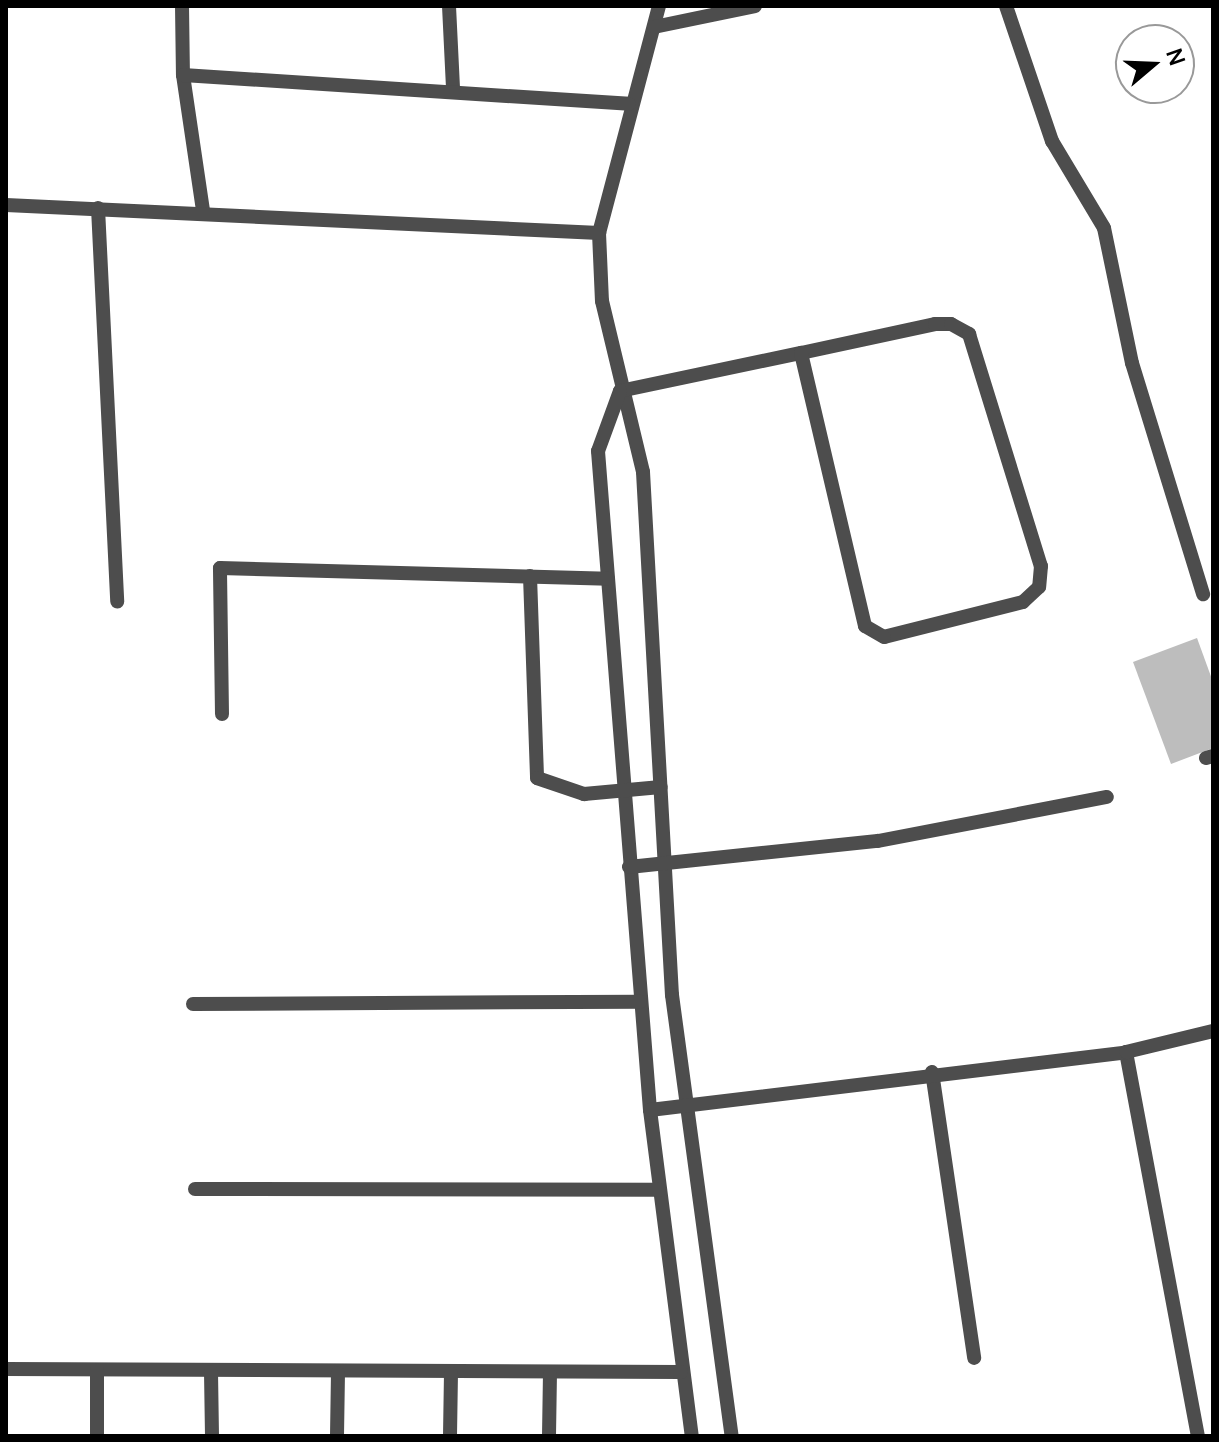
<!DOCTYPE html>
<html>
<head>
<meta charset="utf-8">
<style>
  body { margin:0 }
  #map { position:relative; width:1219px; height:1442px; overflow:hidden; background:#fff; font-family:Manrope,sans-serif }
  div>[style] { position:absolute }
  .building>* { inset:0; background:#bdbdbd }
  .minor>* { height:14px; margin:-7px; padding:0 7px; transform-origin:7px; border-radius:7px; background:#4d4d4d }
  span { translate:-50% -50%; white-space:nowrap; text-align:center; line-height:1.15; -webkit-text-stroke:6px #fff; paint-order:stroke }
  .frame { position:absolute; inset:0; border:8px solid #000; pointer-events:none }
  .north { position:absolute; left:1115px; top:24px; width:80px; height:80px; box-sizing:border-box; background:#fff; border:2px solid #999; border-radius:50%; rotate:71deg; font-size:22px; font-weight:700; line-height:32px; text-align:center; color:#000 }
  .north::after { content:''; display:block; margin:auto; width:28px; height:36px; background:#000; clip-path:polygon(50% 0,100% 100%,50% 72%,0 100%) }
</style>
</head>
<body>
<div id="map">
  <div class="building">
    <div style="clip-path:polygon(1197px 638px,1213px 682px,1213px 748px,1171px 764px,1133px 662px)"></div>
  </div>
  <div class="minor">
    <div style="left:182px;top:6px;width:69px;rotate:89.2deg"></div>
    <div style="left:183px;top:75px;width:136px;rotate:81.6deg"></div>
    <div style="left:449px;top:6px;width:83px;rotate:87.2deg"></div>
    <div style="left:659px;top:6px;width:235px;rotate:104.8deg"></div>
    <div style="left:599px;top:233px;width:68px;rotate:87.5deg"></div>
    <div style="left:602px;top:301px;width:176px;rotate:76.5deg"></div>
    <div style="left:643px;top:472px;width:524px;rotate:86.83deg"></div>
    <div style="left:672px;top:995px;width:445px;rotate:82.3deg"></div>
    <div style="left:1006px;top:6px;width:143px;rotate:71.2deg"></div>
    <div style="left:1052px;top:141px;width:101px;rotate:59.1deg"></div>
    <div style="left:1104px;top:228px;width:138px;rotate:78.3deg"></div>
    <div style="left:1132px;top:363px;width:242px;rotate:72.9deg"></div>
    <div style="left:654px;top:27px;width:103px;rotate:-11.7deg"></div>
    <div style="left:183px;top:75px;width:447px;rotate:3.7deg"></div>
    <div style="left:6px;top:205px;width:594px;rotate:2.7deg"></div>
    <div style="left:98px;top:208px;width:394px;rotate:87.2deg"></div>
    <div style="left:620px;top:391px;width:185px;rotate:-11.9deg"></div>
    <div style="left:801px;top:353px;width:137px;rotate:-12.2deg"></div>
    <div style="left:935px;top:324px;width:16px"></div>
    <div style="left:951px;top:324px;width:21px;rotate:29deg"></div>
    <div style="left:969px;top:334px;width:243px;rotate:72.8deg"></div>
    <div style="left:1041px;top:566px;width:21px;rotate:95deg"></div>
    <div style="left:1039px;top:587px;width:22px;rotate:137deg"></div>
    <div style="left:1023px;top:602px;width:143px;rotate:165.9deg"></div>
    <div style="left:884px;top:637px;width:22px;rotate:-150deg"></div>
    <div style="left:865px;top:626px;width:280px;rotate:-103.2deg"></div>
    <div style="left:620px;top:391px;width:64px;rotate:110.1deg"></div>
    <div style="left:598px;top:451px;width:661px;rotate:85.49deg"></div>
    <div style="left:650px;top:1110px;width:329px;rotate:82.7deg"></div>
    <div style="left:530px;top:576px;width:202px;rotate:88deg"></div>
    <div style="left:537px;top:778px;width:50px;rotate:18.8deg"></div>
    <div style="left:584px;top:794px;width:77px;rotate:-5.2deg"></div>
    <div style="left:222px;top:714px;width:146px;rotate:-90.8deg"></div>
    <div style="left:220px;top:568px;width:388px;rotate:1.6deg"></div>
    <div style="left:1206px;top:758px;width:7px;rotate:-16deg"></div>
    <div style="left:629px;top:867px;width:250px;rotate:-6deg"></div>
    <div style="left:878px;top:841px;width:233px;rotate:-10.9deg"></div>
    <div style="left:193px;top:1004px;width:447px;rotate:-0.3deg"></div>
    <div style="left:1126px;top:1052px;width:391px;rotate:79.4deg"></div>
    <div style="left:932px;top:1072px;width:289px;rotate:81.6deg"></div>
    <div style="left:650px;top:1110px;width:480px;rotate:-6.9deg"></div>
    <div style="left:1126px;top:1052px;width:89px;rotate:-13.6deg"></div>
    <div style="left:195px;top:1189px;width:464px;rotate:0.1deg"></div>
    <div style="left:6px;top:1369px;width:675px;rotate:0.25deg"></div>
    <div style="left:211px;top:1372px;width:64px;rotate:89.1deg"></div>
    <div style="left:97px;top:1436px;width:66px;rotate:-90deg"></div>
    <div style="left:337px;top:1436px;width:63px;rotate:-89.1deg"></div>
    <div style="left:450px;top:1436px;width:62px;rotate:-89.1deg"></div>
    <div style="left:549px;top:1436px;width:61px;rotate:-89.1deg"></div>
  </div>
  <div class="frame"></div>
  <div class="north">N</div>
</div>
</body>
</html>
